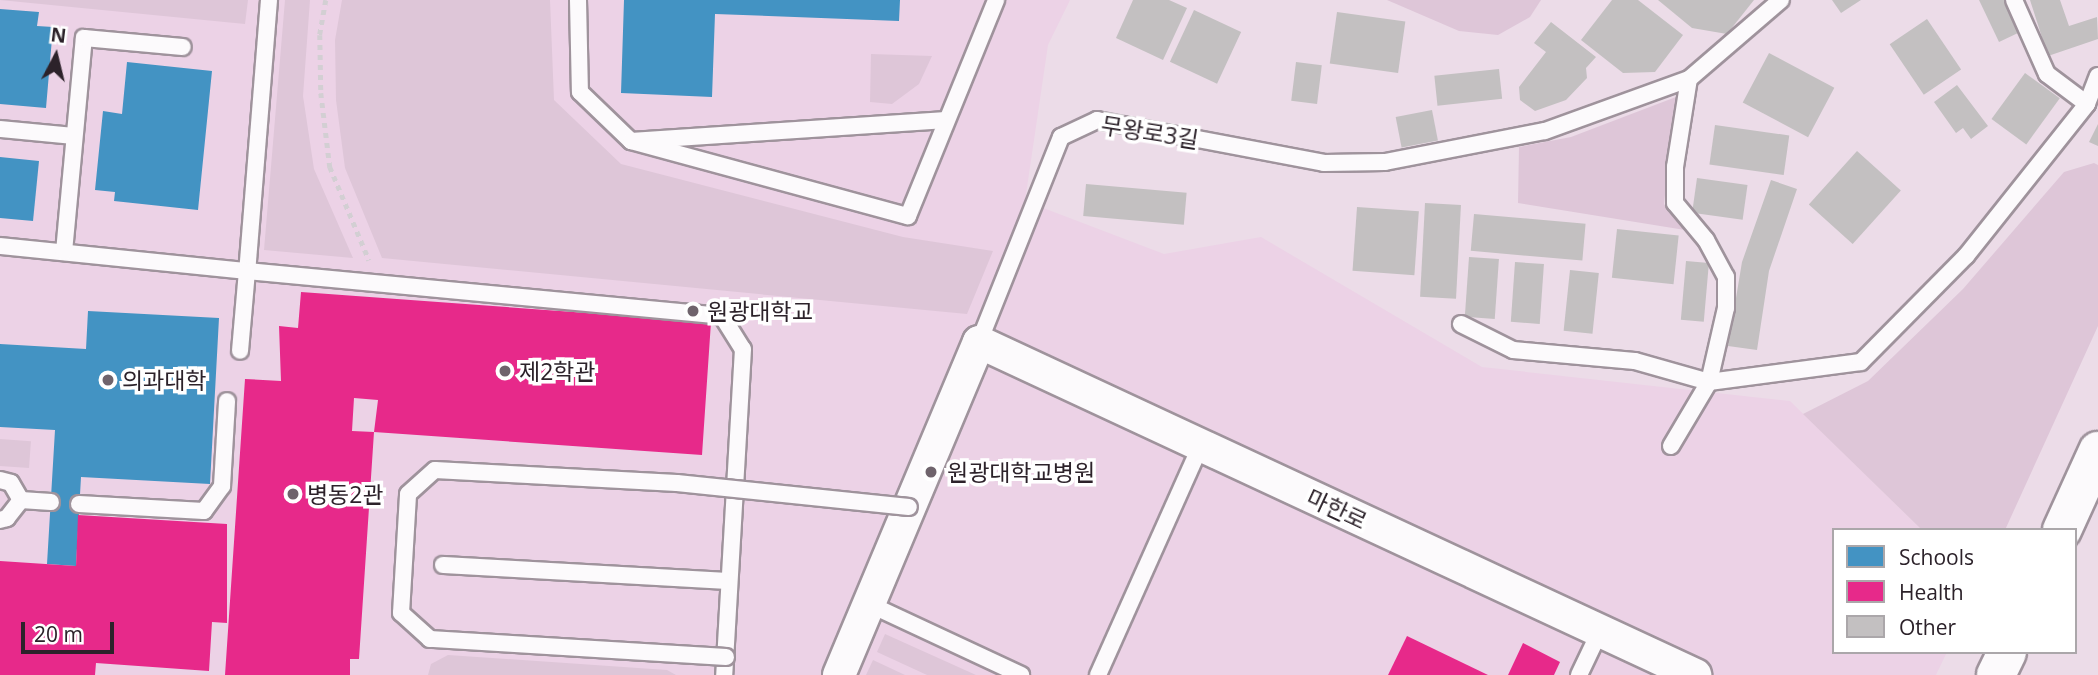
<!DOCTYPE html>
<html>
<head>
<meta charset="utf-8">
<style>
  body { margin:0 }
  #map { position:relative; width:2098px; height:675px; overflow:hidden; background:#ecdce8; font-family:"Open Sans","Noto Sans KR",sans-serif }
  div>[style] { position:absolute }
  .built>* { inset:0; background:#ecd2e6 }
  .green>* { inset:0; background:#dec6d8; transform-origin:0 0 }
  .schools>* { inset:0; background:#4393c3 }
  .health>* { inset:0; background:#e7298a }
  .building>* { inset:0; background:#c3c0c1; transform-origin:0 0 }
  .path>* { height:4.5px; margin-top:-2.25px; transform-origin:0; background:repeating-linear-gradient(90deg,#d3cfd3 0 5px,transparent 0 10px) }
  .roads { filter:drop-shadow(2px 0 #9f939c) drop-shadow(-2px 0 #9f939c) drop-shadow(0 2px #9f939c) drop-shadow(0 -2px #9f939c) }
  .service>* { height:16px; margin:-8px; padding:0 8px; transform-origin:8px; border-radius:8px; background:#fcfafc }
  .minor>* { height:32px; margin:-16px; padding:0 16px; transform-origin:16px; border-radius:16px; background:#fcfafc }
  .tertiary>* { height:38px; margin:-19px; padding:0 19px; transform-origin:19px; border-radius:19px; background:#fcfafc }
  .bridges { filter:drop-shadow(2px 0 #9f939c) drop-shadow(-2px 0 #9f939c) drop-shadow(0 2px #9f939c) drop-shadow(0 -2px #9f939c) }
  .service-bridge>* { height:16px; margin:-8px; padding:0 8px; transform-origin:8px; border-radius:8px; background:#fcfafc }
  .dots>* { width:19px; height:19px; translate:-50% -50%; box-sizing:border-box; border:4px solid #fff; border-radius:50% }
  span { translate:-50% -50%; white-space:nowrap; text-align:center; line-height:1.15; -webkit-text-stroke:7px #fff; paint-order:stroke }
  .street-label { font-size:23px; color:#2c222a }
  .poi-label { font-size:23px; color:#2c222a }
  .left { translate:0 -50%; text-align:left }
  .legend { position:absolute; left:1832px; top:528px; width:245px; height:126px; box-sizing:border-box; background:#fff; border:2px solid #aba7aa; margin:0; padding:9px 12px; list-style:none; font-size:21px; color:#2c222a }
  .legend li { display:flex; align-items:center; gap:14px; height:35px }
  .legend b { width:35px; border:2px solid #aba7aa }
  .north { position:absolute; left:21px; top:21px; width:70px; height:70px; -webkit-text-stroke:5px #fff; paint-order:stroke; rotate:7deg; font-size:19px; font-weight:700; line-height:28px; text-align:center; color:#2c222a }
  .north::after { content:''; display:block; margin:auto; width:24px; height:32px; background:#2c222a; clip-path:polygon(50% 0,100% 100%,50% 72%,0 100%) }
  .scale { position:absolute; left:21px; top:622px; width:93px; height:32px; box-sizing:border-box; border:4px solid #2c222a; border-top:0; padding-left:9px; font-size:21px; line-height:24px; white-space:nowrap; color:#2c222a; -webkit-text-stroke:5px #fff; paint-order:stroke }
</style>
</head>
<body>
<div id="map">
  <div class="built">
    <div style="clip-path:polygon(0 0,1070px 0,1048px 45px,1025px 201px,1164px 254px,1261px 237px,1482px 367px,1790px 401px,1922px 530px,1834px 530px,1834px 652px,1947px 652px,1936px 675px,0 675px)"></div>
  </div>
  <div class="green">
    <div style="clip-path:polygon(0 0,248px 0,245px 24px)"></div>
    <div style="clip-path:polygon(285px 0,310px 0,303px 96px,314px 169px,353px 258px,264px 250px)"></div>
    <div style="clip-path:polygon(342px 0,550px 0,554px 100px,621px 164px,903px 237px,993px 251px,967px 314px,382px 258px,345px 168px,336px 100px,335px 40px)"></div>
    <div style="clip-path:polygon(1387px 0,1541px 0,1530px 17px,1498px 35px,1459px 31px)"></div>
    <div style="clip-path:polygon(871px 54px,932px 56px,919px 84px,892px 104px,870px 102px)"></div>
    <div style="clip-path:polygon(1676px 97px,1664px 204px,1685px 230px,1518px 203px,1519px 147px,1571px 137px)"></div>
    <div style="clip-path:polygon(2094px 163px,2098px 165px,2098px 326px,2005px 530px,1922px 530px,1803px 414px,1868px 381px,1963px 289px,2064px 172px)"></div>
    <div style="left:0;top:439px;width:31px;height:27px;rotate:4deg"></div>
    <div style="clip-path:polygon(885px 634px,976px 675px,927px 675px,877px 652px)"></div>
    <div style="clip-path:polygon(448px 655px,667px 670px,676px 675px,428px 675px,431px 664px)"></div>
    <div style="clip-path:polygon(873px 660px,905px 675px,866px 675px)"></div>
  </div>
  <div class="schools">
    <div style="clip-path:polygon(624px 0,900px 0,899px 21px,715px 14px,712px 97px,621px 93px)"></div>
    <div style="clip-path:polygon(0 9px,39px 12px,37px 26px,53px 27px,46px 108px,0 104px)"></div>
    <div style="clip-path:polygon(127px 62px,212px 71px,198px 210px,114px 201px,115px 192px,95px 190px,103px 111px,122px 114px)"></div>
    <div style="clip-path:polygon(0 157px,39px 161px,33px 221px,0 218px)"></div>
    <div style="clip-path:polygon(88px 311px,219px 318px,210px 484px,81px 477px,76px 566px,47px 564px,55px 430px,0 427px,0 344px,86px 349px)"></div>
  </div>
  <div class="health">
    <div style="clip-path:polygon(301px 292px,711px 322px,702px 455px,374px 432px,378px 400px,354px 398px,352px 431px,374px 432px,359px 659px,350px 659px,350px 675px,225px 675px,245px 379px,281px 381px,279px 326px,298px 328px)"></div>
    <div style="clip-path:polygon(78px 515px,227px 524px,227px 623px,212px 622px,209px 671px,96px 663px,95px 675px,0 675px,0 561px,76px 566px)"></div>
    <div style="clip-path:polygon(1407px 636px,1488px 675px,1388px 675px)"></div>
    <div style="clip-path:polygon(1523px 643px,1560px 662px,1554px 675px,1508px 675px)"></div>
  </div>
  <div class="building">
    <div style="clip-path:polygon(1133px 0,1169px 0,1187px 8px,1163px 60px,1116px 38px)"></div>
    <div style="clip-path:polygon(1612px 0,1638px 0,1683px 35px,1655px 72px,1623px 73px,1581px 40px)"></div>
    <div style="clip-path:polygon(1658px 0,1754px 0,1727px 34px,1692px 28px)"></div>
    <div style="clip-path:polygon(1832px 0,1861px 0,1841px 13px)"></div>
    <div style="clip-path:polygon(1979px 0,2004px 0,2018px 33px,1999px 42px)"></div>
    <div style="clip-path:polygon(2030px 0,2060px 0,2069px 26px,2097px 17px,2098px 39px,2048px 56px)"></div>
    <div style="left:1194px;top:10px;width:52px;height:57px;rotate:25deg"></div>
    <div style="left:1337px;top:12px;width:69px;height:52px;rotate:8deg"></div>
    <div style="left:1927px;top:19px;width:61px;height:45px;rotate:56deg"></div>
    <div style="clip-path:polygon(1551px 22px,1596px 57px,1586px 68px,1587px 78px,1566px 100px,1535px 111px,1520px 100px,1519px 87px,1546px 52px,1534px 43px)"></div>
    <div style="left:1769px;top:53px;width:74px;height:56px;rotate:28deg"></div>
    <div style="left:1296px;top:62px;width:26px;height:39px;rotate:7deg"></div>
    <div style="left:1499px;top:69px;width:30px;height:65px;rotate:84deg"></div>
    <div style="left:2025px;top:73px;width:43px;height:57px;rotate:36deg"></div>
    <div style="clip-path:polygon(1957px 85px,1988px 126px,1971px 139px,1963px 128px,1956px 133px,1934px 102px)"></div>
    <div style="left:1432px;top:110px;width:31px;height:37px;rotate:79deg"></div>
    <div style="clip-path:polygon(2098px 124px,2098px 146px,2089px 142px)"></div>
    <div style="left:1715px;top:125px;width:75px;height:40px;rotate:8deg"></div>
    <div style="left:1857px;top:151px;width:59px;height:72px;rotate:42deg"></div>
    <div style="left:1697px;top:178px;width:51px;height:35px;rotate:8deg"></div>
    <div style="clip-path:polygon(1771px 180px,1797px 189px,1769px 271px,1757px 350px,1728px 346px,1742px 262px)"></div>
    <div style="left:1086px;top:184px;width:101px;height:32px;rotate:5deg"></div>
    <div style="left:1425px;top:203px;width:36px;height:94px;rotate:3deg"></div>
    <div style="left:1357px;top:207px;width:62px;height:64px;rotate:4deg"></div>
    <div style="left:1474px;top:214px;width:112px;height:37px;rotate:5deg"></div>
    <div style="left:1617px;top:229px;width:62px;height:49px;rotate:6deg"></div>
    <div style="left:1469px;top:257px;width:30px;height:60px;rotate:4deg"></div>
    <div style="left:1686px;top:261px;width:23px;height:59px;rotate:5deg"></div>
    <div style="left:1515px;top:262px;width:29px;height:60px;rotate:4deg"></div>
    <div style="left:1570px;top:270px;width:29px;height:61px;rotate:6deg"></div>
  </div>
  <div class="path">
    <div style="left:326px;top:0;width:36px;rotate:100deg"></div>
    <div style="left:320px;top:35px;width:58px;rotate:89deg"></div>
    <div style="left:321px;top:93px;width:75px;rotate:83.1deg"></div>
    <div style="left:330px;top:167px;width:101px;rotate:67.2deg"></div>
  </div>
  <div class="roads">
    <div class="service">
      <div style="left:269px;top:0;width:272px;rotate:94.6deg"></div>
      <div style="left:247px;top:271px;width:477px;rotate:5.4deg"></div>
      <div style="left:722px;top:316px;width:39px;rotate:58deg"></div>
      <div style="left:743px;top:349px;width:327px;rotate:93.3deg"></div>
      <div style="left:578px;top:0;width:92px;rotate:88.8deg"></div>
      <div style="left:580px;top:92px;width:71px;rotate:43.9deg"></div>
      <div style="left:631px;top:141px;width:316px;rotate:-3.8deg"></div>
      <div style="left:2014px;top:0;width:81px;rotate:66deg"></div>
      <div style="left:2047px;top:74px;width:50px;rotate:36.9deg"></div>
      <div style="left:0;top:129px;width:74px;rotate:5.4deg"></div>
      <div style="left:631px;top:141px;width:287px;rotate:15.2deg"></div>
      <div style="left:908px;top:216px;width:233px;rotate:-67.8deg"></div>
      <div style="left:0;top:246px;width:248px;rotate:5.8deg"></div>
      <div style="left:247px;top:271px;width:80px;rotate:95deg"></div>
      <div style="left:64px;top:252px;width:215px;rotate:-84.7deg"></div>
      <div style="left:84px;top:38px;width:99px;rotate:5.2deg"></div>
      <div style="left:1461px;top:324px;width:58px;rotate:26.6deg"></div>
      <div style="left:1513px;top:350px;width:122px;rotate:5.2deg"></div>
      <div style="left:1635px;top:361px;width:77px;rotate:15.8deg"></div>
      <div style="left:1709px;top:382px;width:153px;rotate:-7.5deg"></div>
      <div style="left:1861px;top:362px;width:149px;rotate:-45.3deg"></div>
      <div style="left:1966px;top:256px;width:194px;rotate:-51.5deg"></div>
      <div style="left:2087px;top:104px;width:30px;rotate:-69deg"></div>
      <div style="left:979px;top:342px;width:221px;rotate:-68.2deg"></div>
      <div style="left:1061px;top:137px;width:40px;rotate:-25deg"></div>
      <div style="left:1097px;top:120px;width:231px;rotate:10.7deg"></div>
      <div style="left:1324px;top:163px;width:61px;rotate:-0.9deg"></div>
      <div style="left:1385px;top:162px;width:163px;rotate:-11deg"></div>
      <div style="left:1545px;top:131px;width:153px;rotate:-19.9deg"></div>
      <div style="left:1689px;top:79px;width:121px;rotate:-40.7deg"></div>
      <div style="left:1671px;top:446px;width:74px;rotate:-59.3deg"></div>
      <div style="left:1709px;top:382px;width:76px;rotate:-77.1deg"></div>
      <div style="left:1726px;top:308px;width:31px;rotate:-90deg"></div>
      <div style="left:1726px;top:277px;width:42px;rotate:-118.4deg"></div>
      <div style="left:1706px;top:240px;width:48px;rotate:-130deg"></div>
      <div style="left:1675px;top:203px;width:36px;rotate:-90deg"></div>
      <div style="left:1675px;top:167px;width:89px;rotate:-81deg"></div>
      <div style="left:0;top:480px;width:11px;rotate:15deg"></div>
      <div style="left:11px;top:483px;width:20px;rotate:60deg"></div>
      <div style="left:21px;top:500px;width:23px;rotate:128deg"></div>
      <div style="left:7px;top:518px;width:7px;rotate:164deg"></div>
      <div style="left:21px;top:500px;width:30px;rotate:4deg"></div>
      <div style="left:79px;top:504px;width:125px;rotate:3.2deg"></div>
      <div style="left:204px;top:511px;width:31px;rotate:-54deg"></div>
      <div style="left:222px;top:486px;width:85px;rotate:-86.6deg"></div>
      <div style="left:443px;top:565px;width:286px;rotate:3.2deg"></div>
      <div style="left:869px;top:604px;width:168px;rotate:25deg"></div>
      <div style="left:1098px;top:675px;width:252px;rotate:-65.9deg"></div>
      <div style="left:1579px;top:675px;width:49px;rotate:-64.5deg"></div>
    </div>
    <div class="minor">
      <div style="left:839px;top:675px;width:361px;rotate:-67.2deg"></div>
      <div style="left:979px;top:342px;width:790px;rotate:24.94deg"></div>
    </div>
    <div class="tertiary">
      <div style="left:2062px;top:530px;width:87px;rotate:-65.5deg"></div>
      <div style="left:1996px;top:675px;width:25px;rotate:-64deg"></div>
    </div>
  </div>
  <div class="bridges">
    <div class="service-bridge">
      <div style="left:726px;top:657px;width:297px;rotate:-176.5deg"></div>
      <div style="left:430px;top:639px;width:39px;rotate:-138deg"></div>
      <div style="left:401px;top:613px;width:119px;rotate:-86.6deg"></div>
      <div style="left:408px;top:494px;width:36px;rotate:-42deg"></div>
      <div style="left:435px;top:470px;width:242px;rotate:3.1deg"></div>
      <div style="left:677px;top:483px;width:233px;rotate:5.9deg"></div>
    </div>
  </div>
  <div class="dots">
    <div style="left:693px;top:311px;background:#6f636c"></div>
    <div style="left:505px;top:371px;background:#6f636c"></div>
    <div style="left:108px;top:380px;background:#6f636c"></div>
    <div style="left:931px;top:472px;background:#6f636c"></div>
    <div style="left:293px;top:494px;background:#6f636c"></div>
  </div>
  <div class="street-label">
    <span style="left:1150px;top:132px;rotate:9deg">무왕로3길</span>
    <span style="left:1337px;top:509px;rotate:25deg">마한로</span>
  </div>
  <div class="poi-label">
    <span class="left" style="left:707px;top:311px">원광대학교</span>
    <span class="left" style="left:519px;top:371px">제2학관</span>
    <span class="left" style="left:122px;top:380px">의과대학</span>
    <span class="left" style="left:947px;top:472px">원광대학교병원</span>
    <span class="left" style="left:307px;top:494px">병동2관</span>
  </div>
  <ul class="legend">
  <li><b style="height:19px;background:#4393c3"></b>Schools</li>
  <li><b style="height:19px;background:#e7298a"></b>Health</li>
  <li><b style="height:19px;background:#c3c0c1"></b>Other</li>
  </ul>
  <div class="north">N</div>
  <div class="scale">20 m</div>
</div>
</body>
</html>
